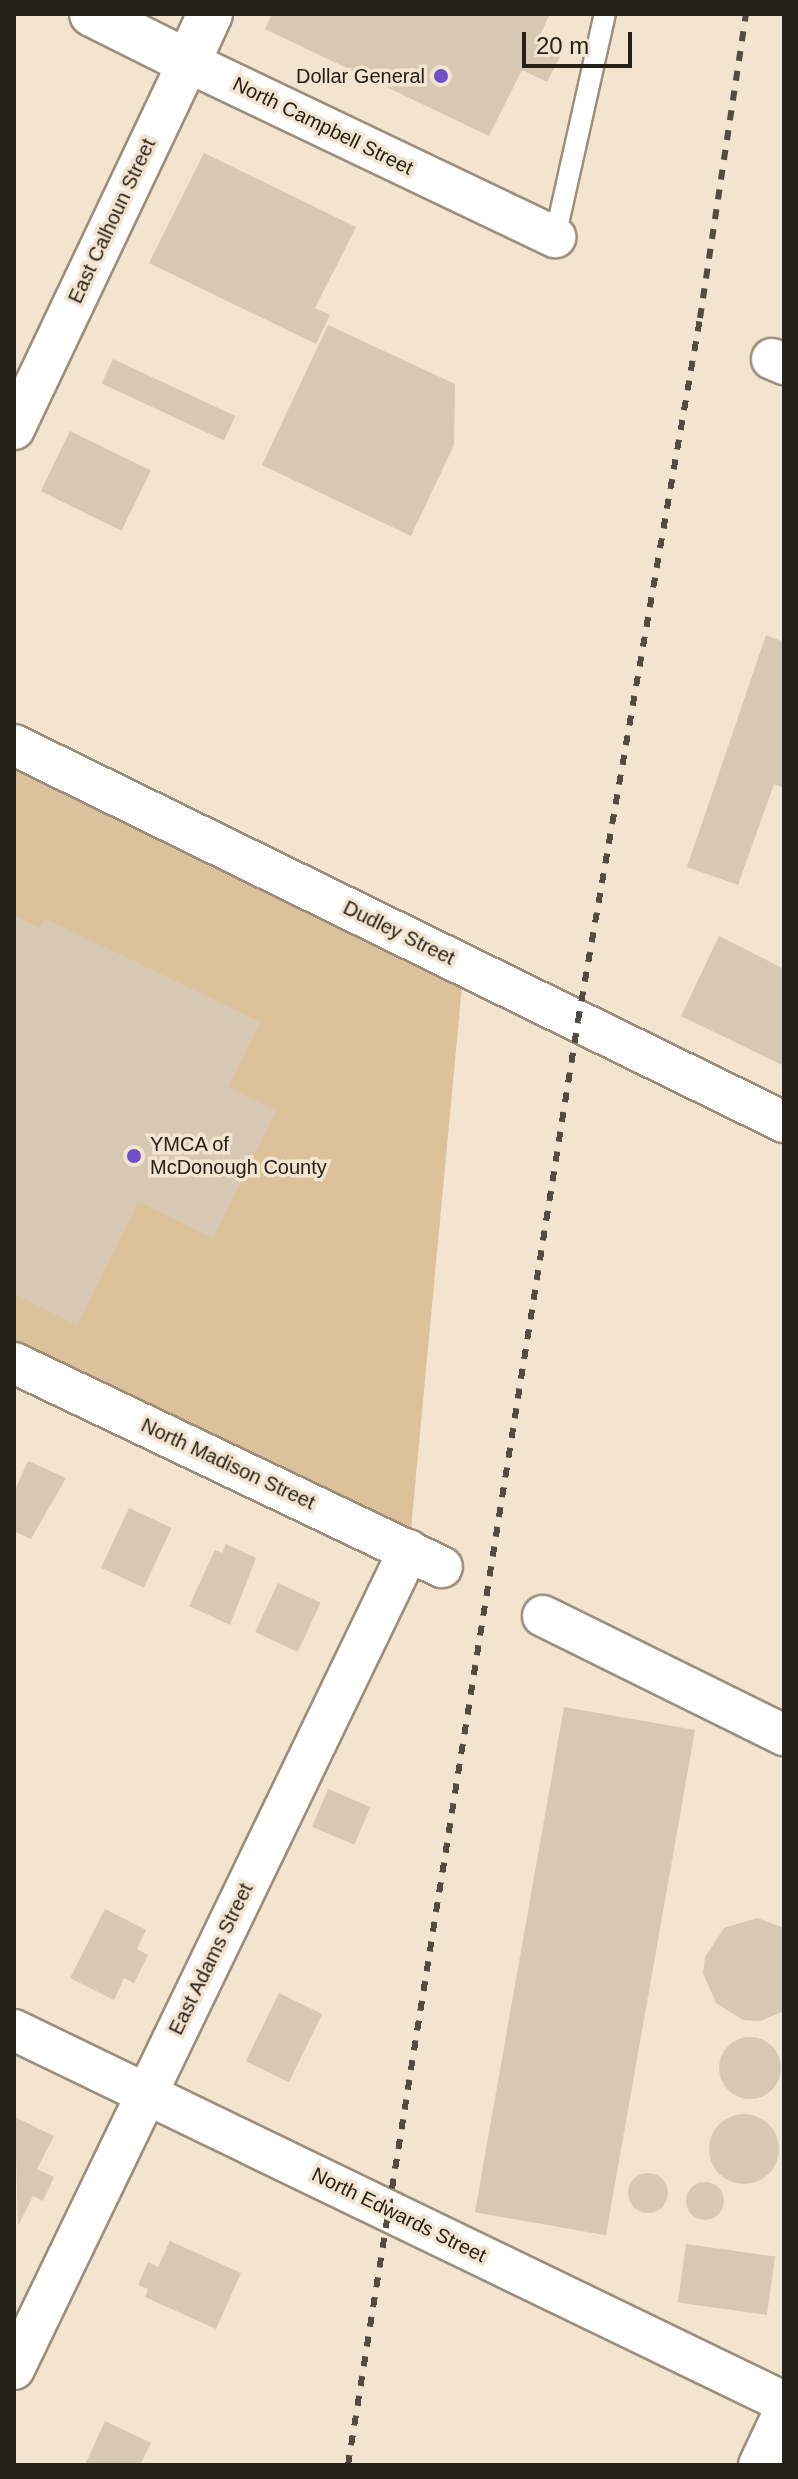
<!DOCTYPE html>
<html>
<head>
<meta charset="utf-8">
<style>
  body { margin:0 }
  #map { position:relative; width:798px; height:2479px; overflow:hidden; background:#f3e4cf; font-family:Arial,sans-serif }
  div>[style] { position:absolute }
  .green>* { inset:0; background:#dcc19b }
  .building>* { inset:0; background:#d7c8b4; transform-origin:0 0 }
  .round { border-radius:50% }
  .roads { filter:drop-shadow(2px 0 #9c8e7b) drop-shadow(-2px 0 #9c8e7b) drop-shadow(0 2px #9c8e7b) drop-shadow(0 -2px #9c8e7b) }
  .service>* { height:20px; margin:-10px; padding:0 10px; transform-origin:10px; border-radius:10px; background:#fff }
  .minor>* { height:40px; margin:-20px; padding:0 20px; transform-origin:20px; border-radius:20px; background:#fff }
  .trunk>* { height:44px; margin:-22px; padding:0 22px; transform-origin:22px; border-radius:22px; background:#fff }
  .rail>* { height:6px; margin-top:-3px; transform-origin:0; background:repeating-linear-gradient(90deg,#534b41 0 10px,transparent 0 20px) }
  .dots>* { width:22px; height:22px; translate:-50% -50%; box-sizing:border-box; border:4px solid #f3e4cf; border-radius:50% }
  span { translate:-50% -50%; white-space:nowrap; text-align:center; line-height:1.15; -webkit-text-stroke:7px #f3e4cf; paint-order:stroke }
  .poi-label { font-size:20px; color:#262019 }
  .right { translate:-100% -50%; text-align:right }
  .left { translate:0 -50%; text-align:left }
  .street-label { font-size:20px; color:#262019 }
  .frame { position:absolute; inset:0; border:16px solid #262019; pointer-events:none }
  .scale { position:absolute; left:522px; top:32px; width:110px; height:36px; box-sizing:border-box; border:4px solid #262019; border-top:0; padding-left:10px; font-size:24px; line-height:28px; white-space:nowrap; color:#262019; -webkit-text-stroke:6px #f3e4cf; paint-order:stroke }
</style>
</head>
<body>
<div id="map">
  <div class="green">
    <div style="clip-path:polygon(14px 745px,464px 965px,409px 1550px,14px 1363px)"></div>
  </div>
  <div class="building">
    <div style="clip-path:polygon(272px 14px,550px 14px,538px 39px,563px 51px,547px 82px,522px 70px,489px 136px,265px 29px)"></div>
    <div style="clip-path:polygon(204px 153px,356px 227px,315px 308px,330px 315px,316px 344px,149px 263px)"></div>
    <div style="clip-path:polygon(328px 325px,455px 384px,454px 445px,411px 536px,262px 465px)"></div>
    <div style="left:113px;top:359px;width:135px;height:27px;rotate:25deg"></div>
    <div style="left:70px;top:431px;width:90px;height:67px;rotate:26deg"></div>
    <div style="clip-path:polygon(766px 635px,784px 642px,784px 788px,774px 784px,738px 885px,687px 867px)"></div>
    <div style="clip-path:polygon(14px 915px,40px 928px,45px 918px,260px 1022px,228px 1087px,276px 1111px,213px 1238px,138px 1202px,77px 1325px,14px 1294px)"></div>
    <div style="clip-path:polygon(719px 936px,784px 969px,784px 1066px,681px 1016px)"></div>
    <div style="clip-path:polygon(28px 1461px,66px 1478px,31px 1539px,14px 1531px,14px 1492px)"></div>
    <div style="left:129px;top:1508px;width:47px;height:66px;rotate:25deg"></div>
    <div style="clip-path:polygon(226px 1544px,256px 1558px,230px 1625px,189px 1606px,215px 1550px,222px 1553px)"></div>
    <div style="left:278px;top:1583px;width:47px;height:54px;rotate:25deg"></div>
    <div style="left:564px;top:1707px;width:133px;height:513px;rotate:10deg"></div>
    <div style="left:328px;top:1789px;width:46px;height:41px;rotate:23deg"></div>
    <div style="clip-path:polygon(105px 1909px,146px 1930px,137px 1949px,148px 1955px,134px 1983px,124px 1978px,114px 2000px,70px 1978px)"></div>
    <div style="clip-path:polygon(757px 1918px,784px 1928px,784px 2011px,760px 2021px,743px 2020px,716px 2003px,703px 1973px,705px 1957px,724px 1928px)"></div>
    <div style="left:279px;top:1993px;width:48px;height:76px;rotate:26deg"></div>
    <div class="round" style="left:719px;top:2037px;width:62px;height:62px"></div>
    <div class="round" style="left:709px;top:2114px;width:70px;height:70px"></div>
    <div style="clip-path:polygon(15px 2117px,54px 2136px,37px 2169px,54px 2177px,43px 2201px,33px 2196px,18px 2226px)"></div>
    <div class="round" style="left:628px;top:2173px;width:40px;height:40px"></div>
    <div class="round" style="left:686px;top:2182px;width:38px;height:38px"></div>
    <div style="clip-path:polygon(170px 2241px,241px 2273px,216px 2329px,145px 2297px,148px 2289px,138px 2285px,148px 2262px,158px 2267px)"></div>
    <div style="left:686px;top:2244px;width:90px;height:59px;rotate:8deg"></div>
    <div style="clip-path:polygon(105px 2421px,151px 2443px,140px 2465px,85px 2465px)"></div>
  </div>
  <div class="roads">
    <div class="service">
      <div style="left:555px;top:237px;width:229px;rotate:-77.4deg"></div>
    </div>
    <div class="minor">
      <div style="left:772px;top:359px;width:13px;rotate:23deg"></div>
      <div style="left:14px;top:429px;width:406px;rotate:-64.6deg"></div>
      <div style="left:188px;top:62px;width:407px;rotate:25.5deg"></div>
      <div style="left:14px;top:745px;width:857px;rotate:26.09deg"></div>
      <div style="left:14px;top:1363px;width:474px;rotate:25.5deg"></div>
      <div style="left:543px;top:1616px;width:269px;rotate:26.3deg"></div>
      <div style="left:14px;top:2030px;width:855px;rotate:25.79deg"></div>
      <div style="left:14px;top:2369px;width:909px;rotate:-64.25deg"></div>
      <div style="left:759px;top:2465px;width:59px;rotate:-64.7deg"></div>
    </div>
    <div class="trunk">
      <div style="left:92px;top:14px;width:107px;rotate:26.6deg"></div>
      <div style="left:188px;top:62px;width:53px;rotate:-65.4deg"></div>
    </div>
  </div>
  <div class="rail">
    <div style="left:348px;top:2465px;width:1462px;rotate:-80.95deg"></div>
    <div style="left:578px;top:1021px;width:714px;rotate:-80.15deg"></div>
    <div style="left:700px;top:318px;width:307px;rotate:-81.4deg"></div>
  </div>
  <div class="dots">
    <div style="left:441px;top:76px;background:#6e50c9"></div>
    <div style="left:134px;top:1156px;background:#6e50c9"></div>
  </div>
  <div class="poi-label">
    <span class="right" style="left:425px;top:76px">Dollar General</span>
    <span class="left" style="left:150px;top:1156px">YMCA of<br>McDonough County</span>
  </div>
  <div class="street-label">
    <span style="left:323px;top:126px;rotate:26deg">North Campbell Street</span>
    <span style="left:112px;top:221px;rotate:-65deg">East Calhoun Street</span>
    <span style="left:399px;top:933px;rotate:26deg">Dudley Street</span>
    <span style="left:228px;top:1464px;rotate:25deg">North Madison Street</span>
    <span style="left:211px;top:1959px;rotate:-64deg">East Adams Street</span>
    <span style="left:399px;top:2215px;rotate:26deg">North Edwards Street</span>
  </div>
  <div class="frame"></div>
  <div class="scale">20 m</div>
</div>
</body>
</html>
